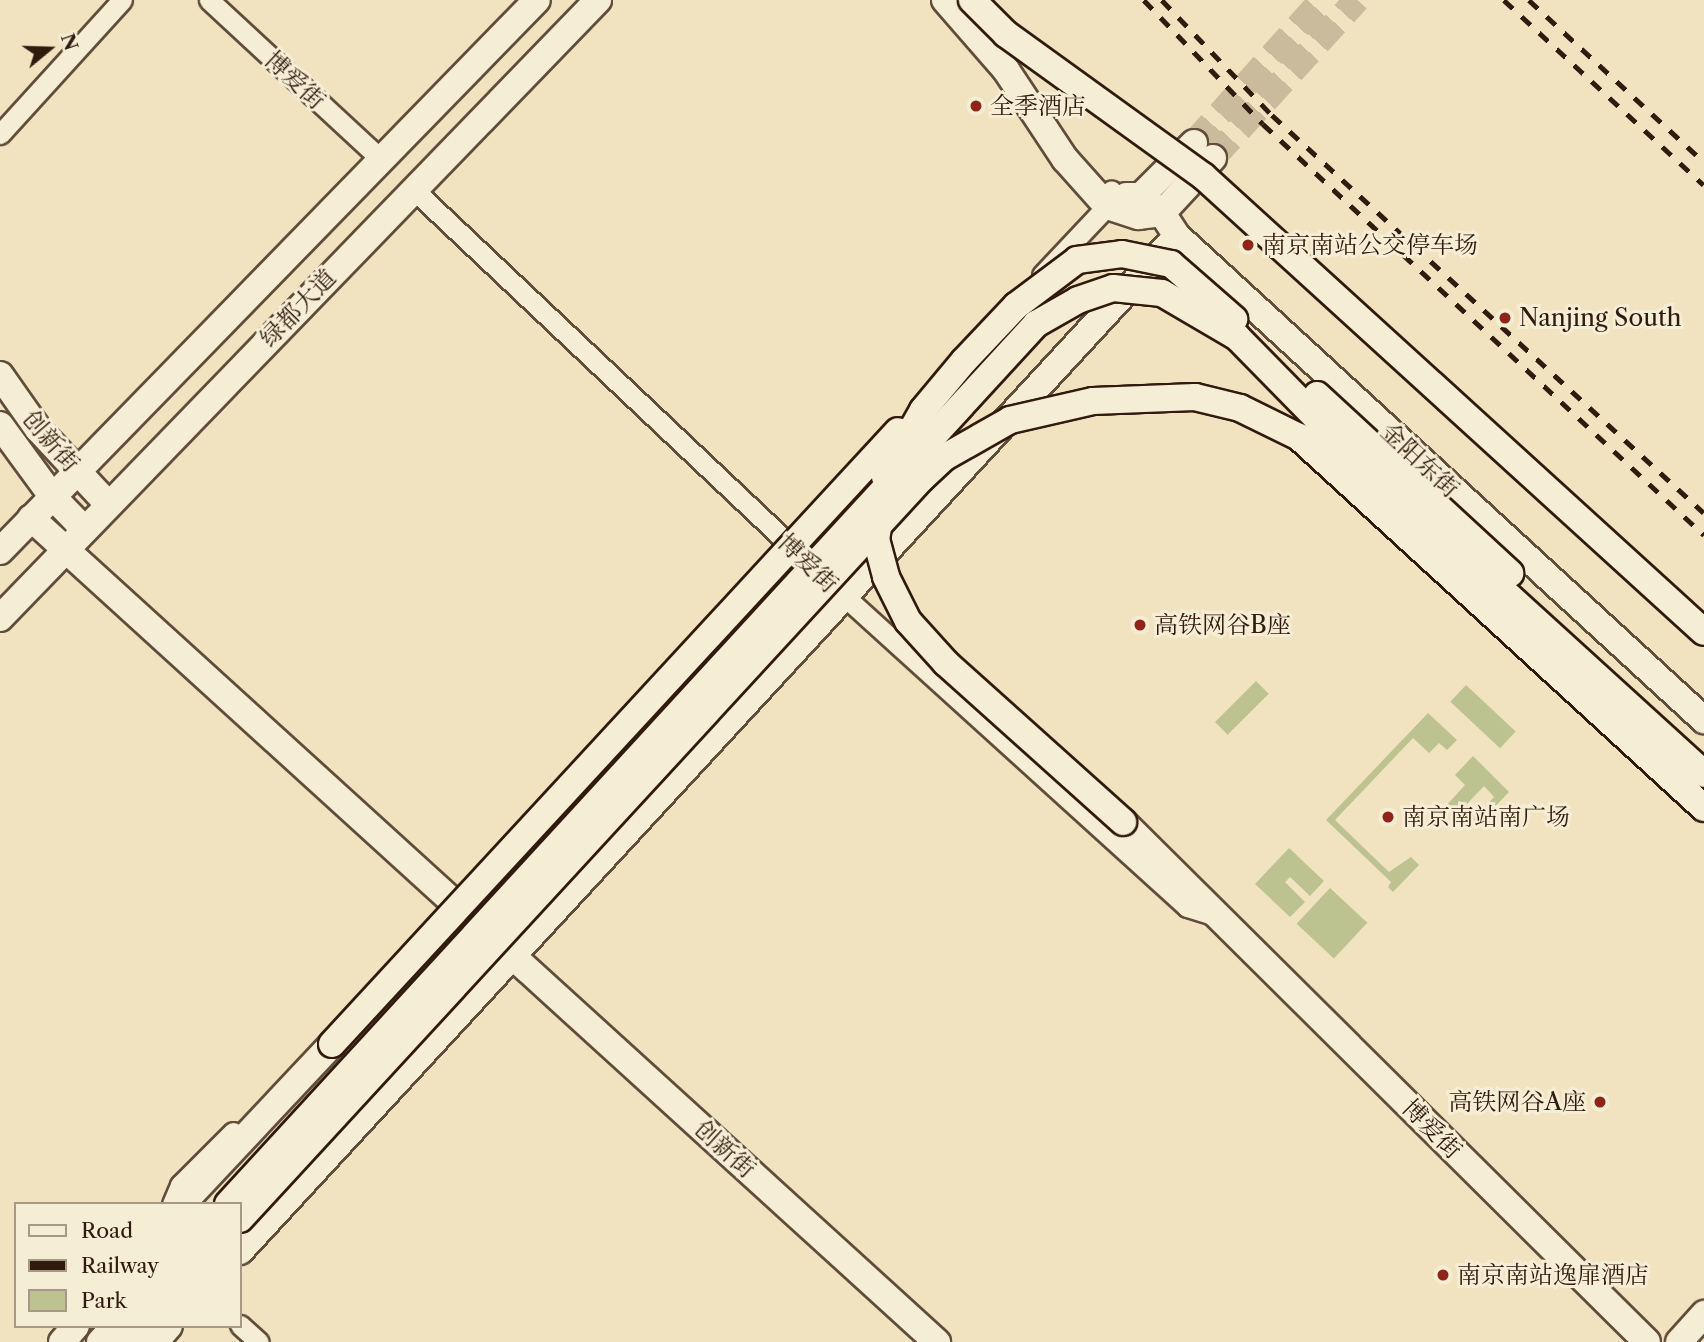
<!DOCTYPE html>
<html>
<head>
<meta charset="utf-8">
<style>
  body { margin:0 }
  #map { position:relative; width:1704px; height:1342px; overflow:hidden; background:#f1e3bf; font-family:"Libre Caslon Text","Noto Serif SC",serif }
  div>[style] { position:absolute }
  .green>* { inset:0; background:#bdc390; transform-origin:0 0 }
  .secondary-tunnel>* { height:26px; margin-top:-13px; transform-origin:0; background:repeating-linear-gradient(90deg,#cabb9c 0 26px,transparent 0 39px) }
  .roads { filter:drop-shadow(2px 0 #604d3a) drop-shadow(-2px 0 #604d3a) drop-shadow(0 2px #604d3a) drop-shadow(0 -2px #604d3a) }
  .street>* { height:19px; margin:-9.5px; padding:0 9.5px; transform-origin:9.5px; border-radius:9.5px; background:#f6edd5 }
  .secondary>* { height:26px; margin:-13px; padding:0 13px; transform-origin:13px; border-radius:13px; background:#f6edd5 }
  .rail>* { height:4.5px; margin-top:-2.25px; transform-origin:0; background:repeating-linear-gradient(90deg,#301b0e 0 12px,transparent 0 24px) }
  .bridges { filter:drop-shadow(2px 0 #301b0e) drop-shadow(-2px 0 #301b0e) drop-shadow(0 2px #301b0e) drop-shadow(0 -2px #301b0e) }
  .secondary-bridge>* { height:26px; margin:-13px; padding:0 13px; transform-origin:13px; border-radius:13px; background:#f6edd5 }
  .dots>* { width:19px; height:19px; translate:-50% -50%; box-sizing:border-box; border:4px solid #f6edd5; border-radius:50% }
  span { translate:-50% -50%; white-space:nowrap; text-align:center; line-height:1.15; -webkit-text-stroke:6px #f6edd5; paint-order:stroke }
  .street-label { font-size:24px; color:#301b0e }
  .poi-label { font-size:24px; color:#301b0e }
  .left { translate:0 -50%; text-align:left }
  .right { translate:-100% -50%; text-align:right }
  .legend { position:absolute; left:14px; top:1202px; width:228px; height:126px; box-sizing:border-box; background:#f6edd5; border:2px solid #a79985; margin:0; padding:9px 12px; list-style:none; font-size:21px; color:#301b0e }
  .legend li { display:flex; align-items:center; gap:14px; height:35px }
  .legend b { width:35px; border:2px solid #a79985 }
  .north { position:absolute; left:14px; top:14px; width:70px; height:70px; -webkit-text-stroke:5px #f6edd5; paint-order:stroke; rotate:71deg; font-size:19px; font-weight:700; line-height:28px; text-align:center; color:#301b0e }
  .north::after { content:''; display:block; margin:auto; width:24px; height:32px; background:#301b0e; clip-path:polygon(50% 0,100% 100%,50% 72%,0 100%) }
</style>
</head>
<body>
<div id="map">
  <div class="green">
    <div style="left:1256px;top:681px;width:18px;height:58px;rotate:45deg"></div>
    <div style="left:1466px;top:685px;width:68px;height:23px;rotate:43deg"></div>
    <div style="clip-path:polygon(1428px 713px,1457px 740px,1447px 750px,1439px 743px,1429px 753px,1413px 738px,1335px 820px,1389px 872px,1411px 857px,1419px 865px,1393px 892px,1388px 887px,1391px 882px,1326px 820px)"></div>
    <div style="clip-path:polygon(1473px 756px,1509px 792px,1485px 817px,1480px 812px,1494px 797px,1484px 786px,1466px 805px,1482px 821px,1477px 826px,1462px 811px,1455px 817px,1445px 807px,1465px 785px,1455px 775px)"></div>
    <div style="clip-path:polygon(1289px 848px,1324px 881px,1310px 896px,1290px 877px,1285px 882px,1305px 902px,1290px 917px,1255px 884px)"></div>
    <div style="left:1330px;top:888px;width:51px;height:49px;rotate:43deg"></div>
  </div>
  <div class="secondary-tunnel">
    <div style="left:1194px;top:143px;width:192px;rotate:-48.2deg"></div>
    <div style="left:1213px;top:158px;width:214px;rotate:-47.7deg"></div>
  </div>
  <div class="roads">
    <div class="street">
      <div style="left:209px;top:0;width:234px;rotate:42.8deg"></div>
      <div style="left:0;top:134px;width:181px;rotate:-47.7deg"></div>
      <div style="left:413px;top:189px;width:591px;rotate:43.36deg"></div>
      <div style="left:843px;top:595px;width:464px;rotate:42.2deg"></div>
      <div style="left:1187px;top:907px;width:31px;rotate:17deg"></div>
      <div style="left:1042px;top:275px;width:95px;rotate:-46.7deg"></div>
      <div style="left:1107px;top:206px;width:16px;rotate:-75deg"></div>
      <div style="left:172px;top:1204px;width:21px;rotate:-67deg"></div>
      <div style="left:180px;top:1185px;width:75px;rotate:-45deg"></div>
      <div style="left:240px;top:1325px;width:25px;rotate:42deg"></div>
    </div>
    <div class="secondary">
      <div style="left:945px;top:0;width:93px;rotate:48.9deg"></div>
      <div style="left:1006px;top:70px;width:107px;rotate:56.5deg"></div>
      <div style="left:1065px;top:159px;width:63px;rotate:48.2deg"></div>
      <div style="left:1107px;top:206px;width:33px;rotate:18deg"></div>
      <div style="left:1138px;top:216px;width:24px;rotate:-7deg"></div>
      <div style="left:1162px;top:213px;width:75px;rotate:-47.2deg"></div>
      <div style="left:1126px;top:196px;width:15px"></div>
      <div style="left:1141px;top:196px;width:75px;rotate:-45deg"></div>
      <div style="left:1141px;top:196px;width:27px;rotate:39deg"></div>
      <div style="left:1162px;top:213px;width:27px;rotate:57deg"></div>
      <div style="left:1177px;top:236px;width:716px;rotate:42.56deg"></div>
      <div style="left:0;top:375px;width:66px;rotate:54.9deg"></div>
      <div style="left:38px;top:429px;width:101px;rotate:47deg"></div>
      <div style="left:0;top:425px;width:88px;rotate:53.8deg"></div>
      <div style="left:52px;top:496px;width:45px;rotate:45.9deg"></div>
      <div style="left:31px;top:518px;width:1225px;rotate:42.29deg"></div>
      <div style="left:0;top:551px;width:769px;rotate:-45.74deg"></div>
      <div style="left:0;top:618px;width:860px;rotate:-45.94deg"></div>
      <div style="left:1123px;top:822px;width:738px;rotate:44.78deg"></div>
      <div style="left:182px;top:1204px;width:219px;rotate:-46.8deg"></div>
      <div style="left:240px;top:1251px;width:1381px;rotate:-47.29deg"></div>
      <div style="left:62px;top:1342px;width:21px;rotate:-49deg"></div>
      <div style="left:100px;top:1342px;width:22px;rotate:-47deg"></div>
      <div style="left:127px;top:1342px;width:21px;rotate:-49deg"></div>
      <div style="left:155px;top:1342px;width:21px;rotate:-49deg"></div>
      <div style="left:1679px;top:1342px;width:38px;rotate:-48deg"></div>
    </div>
  </div>
  <div class="rail">
    <div style="left:1144px;top:0;width:172px;rotate:46.2deg"></div>
    <div style="left:1263px;top:124px;width:603px;rotate:42.98deg"></div>
    <div style="left:1162px;top:0;width:159px;rotate:46.3deg"></div>
    <div style="left:1272px;top:115px;width:587px;rotate:42.65deg"></div>
    <div style="left:1504px;top:0;width:272px;rotate:42.8deg"></div>
    <div style="left:1529px;top:0;width:238px;rotate:42.8deg"></div>
  </div>
  <div class="bridges">
    <div class="secondary-bridge">
      <div style="left:972px;top:0;width:48px;rotate:45deg"></div>
      <div style="left:1006px;top:34px;width:243px;rotate:35.8deg"></div>
      <div style="left:1203px;top:176px;width:677px;rotate:42.31deg"></div>
      <div style="left:1317px;top:395px;width:263px;rotate:42.7deg"></div>
      <div style="left:885px;top:477px;width:77px;rotate:-60.4deg"></div>
      <div style="left:923px;top:410px;width:64px;rotate:-50.1deg"></div>
      <div style="left:964px;top:361px;width:76px;rotate:-46.6deg"></div>
      <div style="left:1016px;top:306px;width:76px;rotate:-37deg"></div>
      <div style="left:1077px;top:260px;width:45px;rotate:-7.6deg"></div>
      <div style="left:1122px;top:254px;width:50px;rotate:11.5deg"></div>
      <div style="left:1171px;top:264px;width:84px;rotate:41.1deg"></div>
      <div style="left:880px;top:515px;width:24px;rotate:99deg"></div>
      <div style="left:876px;top:539px;width:39px;rotate:75deg"></div>
      <div style="left:886px;top:577px;width:49px;rotate:63.4deg"></div>
      <div style="left:908px;top:621px;width:57px;rotate:47.9deg"></div>
      <div style="left:946px;top:663px;width:238px;rotate:41.9deg"></div>
      <div style="left:332px;top:1044px;width:834px;rotate:-47.28deg"></div>
      <div style="left:228px;top:1204px;width:1195px;rotate:-47.44deg"></div>
      <div style="left:1036px;top:324px;width:48px;rotate:-29.7deg"></div>
      <div style="left:1078px;top:300px;width:37px;rotate:-19deg"></div>
      <div style="left:1113px;top:288px;width:49px;rotate:5.8deg"></div>
      <div style="left:1162px;top:293px;width:87px;rotate:30.4deg"></div>
      <div style="left:1237px;top:337px;width:156px;rotate:45.5deg"></div>
      <div style="left:1346px;top:448px;width:484px;rotate:42.3deg"></div>
      <div style="left:240px;top:1219px;width:1006px;rotate:-47.38deg"></div>
      <div style="left:921px;top:479px;width:33px;rotate:-43deg"></div>
      <div style="left:945px;top:457px;width:75px;rotate:-29.6deg"></div>
      <div style="left:1010px;top:420px;width:85px;rotate:-12.9deg"></div>
      <div style="left:1093px;top:401px;width:102px;rotate:-2.2deg"></div>
      <div style="left:1195px;top:397px;width:46px;rotate:13.7deg"></div>
      <div style="left:1240px;top:408px;width:66px;rotate:26.2deg"></div>
      <div style="left:1299px;top:437px;width:549px;rotate:42.49deg"></div>
    </div>
  </div>
  <div class="dots">
    <div style="left:976px;top:106px;background:#8f2418"></div>
    <div style="left:1248px;top:245px;background:#8f2418"></div>
    <div style="left:1505px;top:318px;background:#8f2418"></div>
    <div style="left:1140px;top:625px;background:#8f2418"></div>
    <div style="left:1388px;top:817px;background:#8f2418"></div>
    <div style="left:1600px;top:1102px;background:#8f2418"></div>
    <div style="left:1443px;top:1275px;background:#8f2418"></div>
  </div>
  <div class="street-label">
    <span style="left:295px;top:80px;rotate:43deg">博爱街</span>
    <span style="left:298px;top:308px;rotate:-46deg">绿都大道</span>
    <span style="left:51px;top:441px;rotate:49deg">创新街</span>
    <span style="left:1420px;top:460px;rotate:43deg">金阳东街</span>
    <span style="left:808px;top:563px;rotate:44deg">博爱街</span>
    <span style="left:1432px;top:1129px;rotate:45deg">博爱街</span>
    <span style="left:725px;top:1149px;rotate:42deg">创新街</span>
  </div>
  <div class="poi-label">
    <span class="left" style="left:990px;top:106px">全季酒店</span>
    <span class="left" style="left:1262px;top:245px">南京南站公交停车场</span>
    <span class="left" style="left:1519px;top:318px">Nanjing South</span>
    <span class="left" style="left:1154px;top:625px">高铁网谷B座</span>
    <span class="left" style="left:1402px;top:817px">南京南站南广场</span>
    <span class="right" style="left:1586px;top:1102px">高铁网谷A座</span>
    <span class="left" style="left:1457px;top:1275px">南京南站逸扉酒店</span>
  </div>
  <ul class="legend">
  <li><b style="height:9px;background:#f6edd5"></b>Road</li>
  <li><b style="height:9px;background:#301b0e"></b>Railway</li>
  <li><b style="height:19px;background:#bdc390"></b>Park</li>
  </ul>
  <div class="north">N</div>
</div>
</body>
</html>
